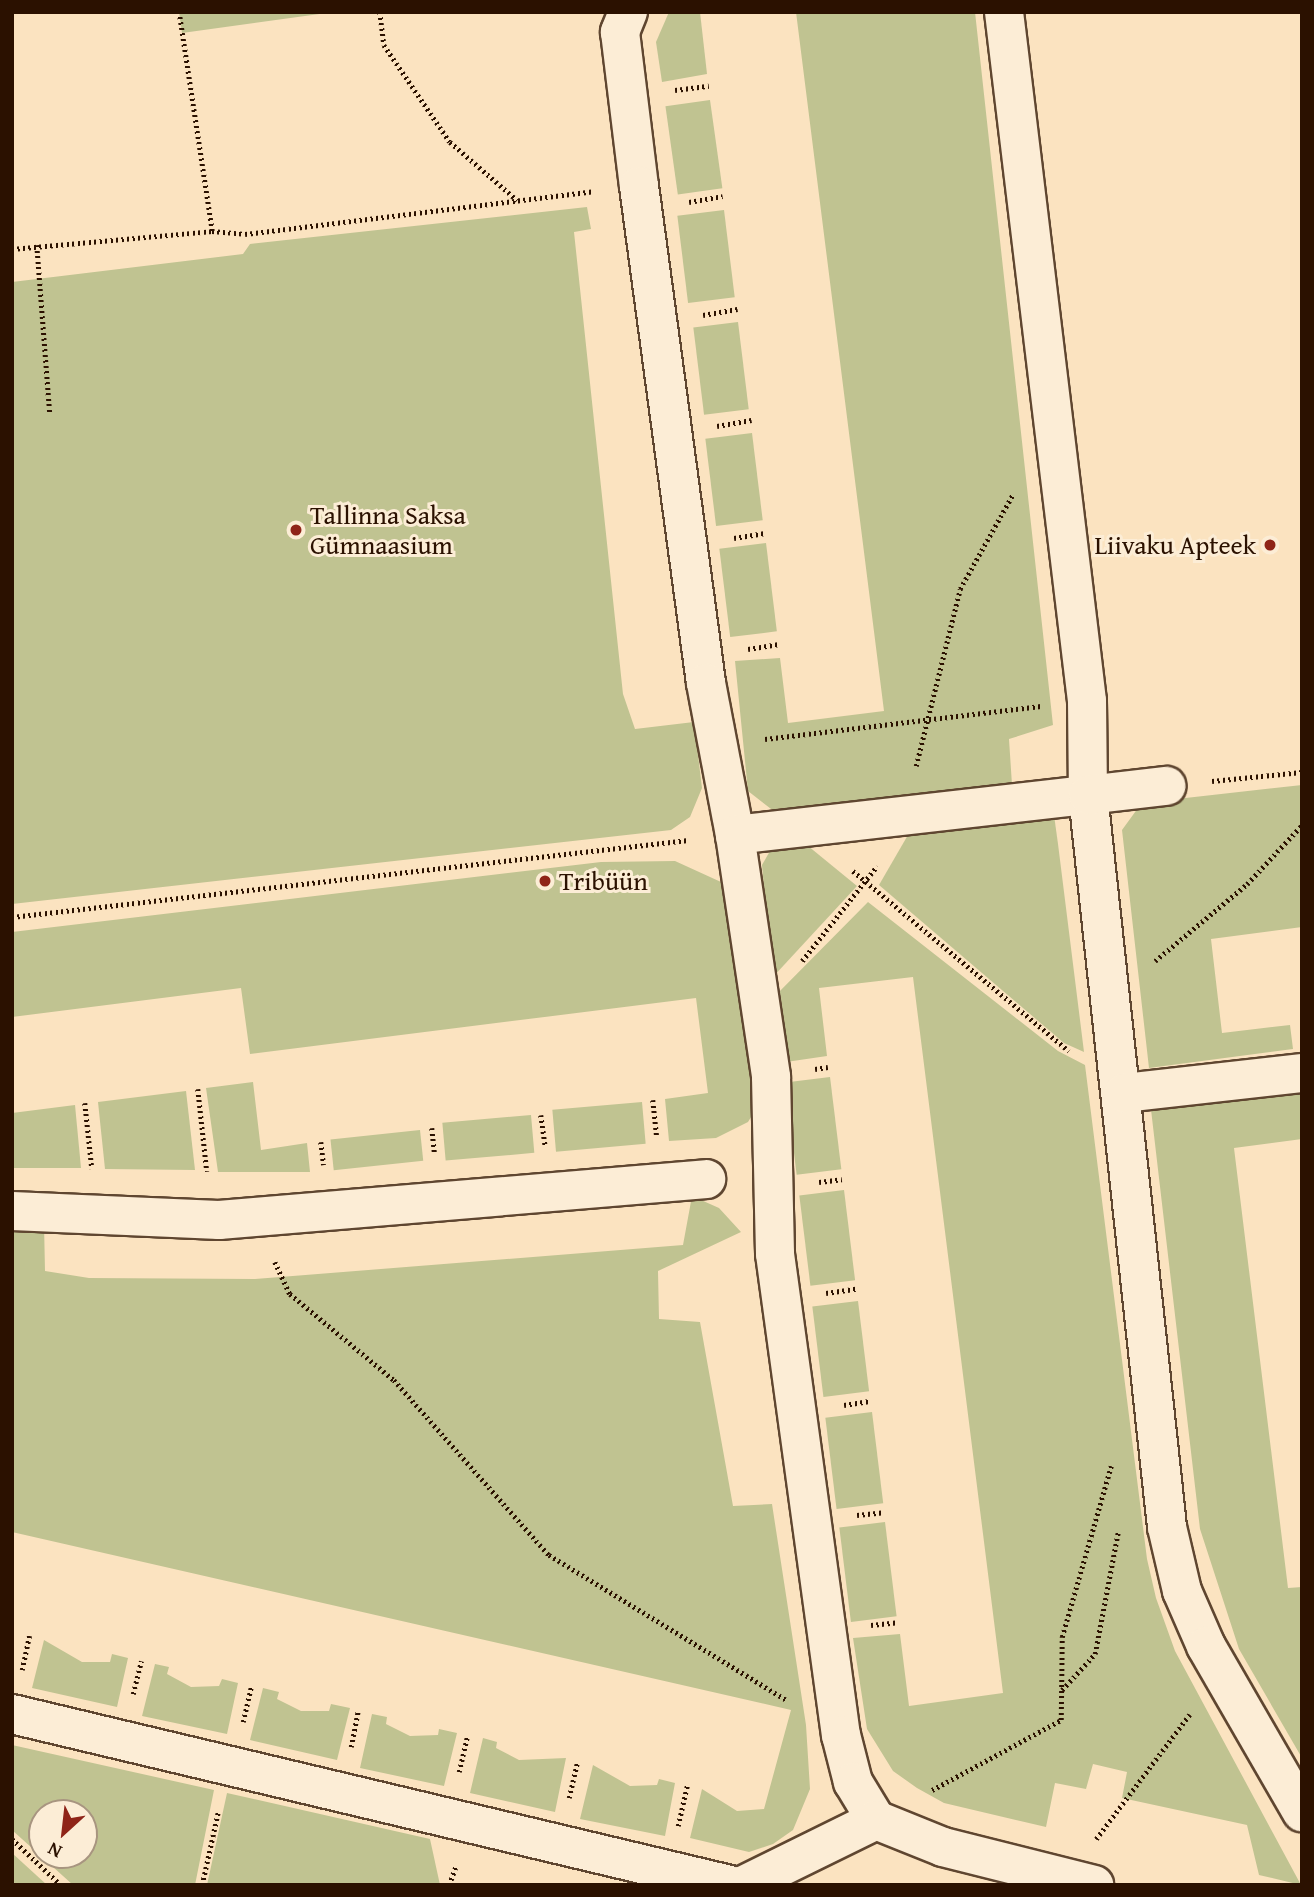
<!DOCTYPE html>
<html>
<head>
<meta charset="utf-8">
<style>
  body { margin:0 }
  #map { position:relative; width:1314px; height:1897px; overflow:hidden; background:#fbe3c0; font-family:"Gentium Book Plus",serif }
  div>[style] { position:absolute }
  .green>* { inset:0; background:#c0c391; transform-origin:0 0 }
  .path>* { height:4.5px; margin-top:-2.25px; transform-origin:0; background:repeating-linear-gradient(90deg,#2b1100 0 2px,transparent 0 5.5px) }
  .roads { filter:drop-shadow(2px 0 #5f4630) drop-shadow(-2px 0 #5f4630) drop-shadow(0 2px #5f4630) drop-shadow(0 -2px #5f4630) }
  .minor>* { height:38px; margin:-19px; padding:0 19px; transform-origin:19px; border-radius:19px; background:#fcedd6 }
  .dots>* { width:19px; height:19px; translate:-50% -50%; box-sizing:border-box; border:4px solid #fcedd6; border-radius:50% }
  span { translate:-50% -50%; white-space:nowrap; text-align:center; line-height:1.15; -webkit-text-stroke:6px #fcedd6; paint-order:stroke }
  .poi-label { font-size:26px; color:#2b1100 }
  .left { translate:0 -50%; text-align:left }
  .right { translate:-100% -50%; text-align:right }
  .frame { position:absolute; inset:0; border:14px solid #2b1100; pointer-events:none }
  .north { position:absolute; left:28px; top:1799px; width:70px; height:70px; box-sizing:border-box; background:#fcedd6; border:2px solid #a89580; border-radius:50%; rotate:207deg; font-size:19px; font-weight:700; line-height:28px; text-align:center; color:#2b1100 }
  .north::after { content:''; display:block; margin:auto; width:24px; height:32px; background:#8f2418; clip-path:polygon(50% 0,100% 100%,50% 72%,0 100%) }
</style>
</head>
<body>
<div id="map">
  <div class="green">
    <div style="clip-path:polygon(179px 12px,334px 12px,182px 33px)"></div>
    <div style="clip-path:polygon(669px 12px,700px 12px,707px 74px,662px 82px,656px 42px)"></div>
    <div style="clip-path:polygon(796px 12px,975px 12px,1053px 725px,1009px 739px,1012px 785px,775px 812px,748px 791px,735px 661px,780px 658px,788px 723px,884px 711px)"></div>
    <div style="left:710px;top:100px;width:89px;height:45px;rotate:82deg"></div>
    <div style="clip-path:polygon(587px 207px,591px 229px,574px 232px,623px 694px,635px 729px,694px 722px,702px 788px,690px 817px,671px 830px,12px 904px,12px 282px,243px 254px,250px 244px)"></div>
    <div style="left:724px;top:210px;width:88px;height:47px;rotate:83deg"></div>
    <div style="left:738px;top:322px;width:88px;height:45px;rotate:83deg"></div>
    <div style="left:752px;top:433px;width:88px;height:47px;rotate:83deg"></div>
    <div style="left:766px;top:543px;width:89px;height:47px;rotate:83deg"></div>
    <div style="clip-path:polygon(1302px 785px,1302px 927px,1211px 939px,1222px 1033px,1290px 1025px,1293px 1049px,1149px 1068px,1122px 830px,1138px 808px,1159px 801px)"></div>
    <div style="clip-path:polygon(1054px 815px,1058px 844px,1084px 1052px,1064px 1043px,879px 885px,912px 828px)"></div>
    <div style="clip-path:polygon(802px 841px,857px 886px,772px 978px,762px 865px,774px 844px)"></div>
    <div style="clip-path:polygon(675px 861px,721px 882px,729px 896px,754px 1112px,748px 1122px,716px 1138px,669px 1141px,665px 1099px,708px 1093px,696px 998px,250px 1054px,241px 988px,12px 1017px,12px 932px,601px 862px)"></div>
    <div style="clip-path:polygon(868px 902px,1058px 1051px,1085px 1065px,1147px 1559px,1156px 1598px,1175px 1651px,1301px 1885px,1259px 1875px,1247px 1825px,1122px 1798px,1127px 1772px,1093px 1764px,1086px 1789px,1055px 1783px,1046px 1827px,944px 1803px,917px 1788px,893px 1771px,867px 1729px,853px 1638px,900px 1634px,909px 1706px,1003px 1693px,913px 977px,819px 988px,827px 1056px,786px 1062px,773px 998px)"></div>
    <div style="left:830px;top:1077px;width:93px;height:45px;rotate:83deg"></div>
    <div style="clip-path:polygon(253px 1082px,261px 1150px,307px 1143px,310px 1172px,218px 1172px,206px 1088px)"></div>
    <div style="clip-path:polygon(1302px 1085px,1302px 1139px,1234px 1148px,1288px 1588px,1302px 1587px,1302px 1758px,1239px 1649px,1200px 1529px,1150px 1101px)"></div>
    <div style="clip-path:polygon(186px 1091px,195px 1170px,105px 1169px,98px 1102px)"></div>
    <div style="left:642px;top:1102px;width:42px;height:90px;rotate:85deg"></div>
    <div style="clip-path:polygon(75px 1105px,81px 1168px,12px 1168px,12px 1113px)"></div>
    <div style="left:531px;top:1115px;width:38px;height:89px;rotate:85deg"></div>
    <div style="left:420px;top:1130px;width:31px;height:90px;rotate:84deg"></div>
    <div style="left:844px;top:1190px;width:91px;height:45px;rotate:83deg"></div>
    <div style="clip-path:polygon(692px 1196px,719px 1208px,741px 1232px,658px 1271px,659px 1319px,700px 1322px,733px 1506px,772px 1504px,806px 1725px,810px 1789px,793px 1830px,773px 1844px,749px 1852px,690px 1838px,702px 1789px,737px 1811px,764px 1809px,791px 1710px,12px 1532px,12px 1223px,44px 1223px,45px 1271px,89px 1278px,255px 1279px,683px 1245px)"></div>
    <div style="left:858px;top:1301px;width:91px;height:46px;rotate:83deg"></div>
    <div style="left:872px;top:1412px;width:92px;height:47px;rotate:83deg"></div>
    <div style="left:885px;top:1522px;width:95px;height:46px;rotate:83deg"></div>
    <div style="clip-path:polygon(44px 1640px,82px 1662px,110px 1662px,112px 1654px,128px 1658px,117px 1707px,32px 1688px)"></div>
    <div style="clip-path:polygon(155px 1664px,169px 1667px,167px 1674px,191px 1687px,219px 1686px,222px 1679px,238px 1683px,227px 1734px,142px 1716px)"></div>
    <div style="clip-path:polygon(263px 1688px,279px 1692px,277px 1699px,301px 1711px,329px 1711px,331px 1704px,350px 1708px,337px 1760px,250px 1740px)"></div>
    <div style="clip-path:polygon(372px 1714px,387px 1717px,386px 1724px,410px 1736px,438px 1735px,439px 1729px,457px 1733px,444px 1786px,360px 1768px)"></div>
    <div style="clip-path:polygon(483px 1738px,497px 1742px,496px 1748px,519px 1760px,566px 1758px,555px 1812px,470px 1793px)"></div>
    <div style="clip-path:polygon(evenodd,12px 1745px,214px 1790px,195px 1885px,73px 1885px,12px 1830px,12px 1745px,42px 1813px,84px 1813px,84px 1855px,42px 1855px,42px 1813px)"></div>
    <div style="clip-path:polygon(593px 1765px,630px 1786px,657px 1785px,659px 1779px,675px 1783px,665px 1836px,580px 1819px)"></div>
    <div style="clip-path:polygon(227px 1793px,430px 1839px,440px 1885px,207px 1885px)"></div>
    <div style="clip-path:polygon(12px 1853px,47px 1885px,12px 1885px)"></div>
  </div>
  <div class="path">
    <div style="left:380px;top:12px;width:33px;rotate:83deg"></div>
    <div style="left:384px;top:45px;width:117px;rotate:55.8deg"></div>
    <div style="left:450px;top:142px;width:89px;rotate:40.9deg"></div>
    <div style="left:675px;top:90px;width:34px;rotate:-7deg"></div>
    <div style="left:689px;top:202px;width:34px;rotate:-10deg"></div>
    <div style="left:212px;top:231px;width:33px;rotate:5deg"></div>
    <div style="left:245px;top:234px;width:351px;rotate:-7deg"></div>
    <div style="left:37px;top:245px;width:169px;rotate:85.6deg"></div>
    <div style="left:12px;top:249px;width:201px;rotate:-5.1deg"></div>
    <div style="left:212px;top:231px;width:221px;rotate:-98.6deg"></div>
    <div style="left:703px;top:315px;width:35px;rotate:-10deg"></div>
    <div style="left:717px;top:426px;width:35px;rotate:-10deg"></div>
    <div style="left:734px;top:538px;width:30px;rotate:-9deg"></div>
    <div style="left:748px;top:649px;width:30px;rotate:-9deg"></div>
    <div style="left:765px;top:739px;width:278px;rotate:-6.8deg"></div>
    <div style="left:916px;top:766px;width:182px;rotate:-76deg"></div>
    <div style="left:960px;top:589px;width:109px;rotate:-60.8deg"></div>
    <div style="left:1212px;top:781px;width:90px;rotate:-5.7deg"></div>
    <div style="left:853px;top:871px;width:281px;rotate:39.8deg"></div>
    <div style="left:12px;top:917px;width:681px;rotate:-6.49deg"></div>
    <div style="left:802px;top:961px;width:121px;rotate:-51.7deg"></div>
    <div style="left:1155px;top:961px;width:120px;rotate:-39.9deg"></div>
    <div style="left:1247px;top:884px;width:81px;rotate:-47deg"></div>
    <div style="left:815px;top:1069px;width:13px;rotate:-9deg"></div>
    <div style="left:198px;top:1089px;width:83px;rotate:83.8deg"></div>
    <div style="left:653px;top:1100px;width:37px;rotate:84deg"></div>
    <div style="left:85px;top:1103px;width:66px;rotate:83.9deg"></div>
    <div style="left:541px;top:1115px;width:30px;rotate:82deg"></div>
    <div style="left:432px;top:1128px;width:27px;rotate:84deg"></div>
    <div style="left:321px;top:1142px;width:23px;rotate:83deg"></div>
    <div style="left:819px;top:1182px;width:23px;rotate:-7deg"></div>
    <div style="left:275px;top:1262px;width:35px;rotate:65deg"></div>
    <div style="left:290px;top:1294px;width:135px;rotate:39.6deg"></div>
    <div style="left:394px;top:1380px;width:234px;rotate:48.5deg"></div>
    <div style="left:549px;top:1555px;width:280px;rotate:31.4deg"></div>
    <div style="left:826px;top:1293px;width:30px;rotate:-8deg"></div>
    <div style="left:844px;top:1405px;width:26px;rotate:-9deg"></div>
    <div style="left:857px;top:1515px;width:27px;rotate:-6deg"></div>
    <div style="left:871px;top:1625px;width:27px;rotate:-6deg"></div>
    <div style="left:22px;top:1670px;width:35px;rotate:-78deg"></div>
    <div style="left:1062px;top:1690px;width:49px;rotate:-47.5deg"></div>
    <div style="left:1095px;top:1654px;width:124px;rotate:-79.3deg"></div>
    <div style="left:133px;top:1694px;width:34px;rotate:-76deg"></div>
    <div style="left:243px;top:1722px;width:37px;rotate:-77deg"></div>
    <div style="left:351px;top:1747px;width:37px;rotate:-79deg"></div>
    <div style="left:459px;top:1772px;width:37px;rotate:-77deg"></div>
    <div style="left:932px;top:1790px;width:147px;rotate:-28.5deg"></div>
    <div style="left:1061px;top:1720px;width:83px;rotate:-89.3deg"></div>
    <div style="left:1062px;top:1637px;width:178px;rotate:-74deg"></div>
    <div style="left:569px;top:1798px;width:37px;rotate:-77deg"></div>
    <div style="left:678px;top:1826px;width:41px;rotate:-77.3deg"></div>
    <div style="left:12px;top:1839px;width:67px;rotate:43.2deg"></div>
    <div style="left:1096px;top:1839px;width:156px;rotate:-53.1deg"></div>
    <div style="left:202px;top:1885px;width:75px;rotate:-77.6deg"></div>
    <div style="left:449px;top:1885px;width:20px;rotate:-70deg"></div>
  </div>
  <div class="roads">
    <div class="minor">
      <div style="left:628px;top:12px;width:22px;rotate:112deg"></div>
      <div style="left:620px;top:32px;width:155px;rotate:83deg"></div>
      <div style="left:639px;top:186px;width:501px;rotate:82.32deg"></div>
      <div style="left:706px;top:683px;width:155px;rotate:79.2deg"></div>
      <div style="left:735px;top:835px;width:355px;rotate:-6.5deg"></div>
      <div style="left:1088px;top:795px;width:736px;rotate:83.84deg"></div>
      <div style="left:1167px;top:1527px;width:66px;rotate:76.8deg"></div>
      <div style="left:1182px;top:1591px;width:60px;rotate:66.4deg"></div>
      <div style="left:1206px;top:1646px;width:192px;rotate:60deg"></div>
      <div style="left:1004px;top:12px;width:694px;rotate:83.13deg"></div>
      <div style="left:1087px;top:701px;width:94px;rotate:89.4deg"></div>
      <div style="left:1088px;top:795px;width:79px;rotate:-6.6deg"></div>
      <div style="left:735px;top:835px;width:245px;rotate:81.5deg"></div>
      <div style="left:771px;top:1077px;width:177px;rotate:88.7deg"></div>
      <div style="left:775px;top:1254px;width:486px;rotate:82.2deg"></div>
      <div style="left:841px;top:1735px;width:49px;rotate:75.7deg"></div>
      <div style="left:853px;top:1782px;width:44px;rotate:58.8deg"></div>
      <div style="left:1124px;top:1093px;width:179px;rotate:-6.4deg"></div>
      <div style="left:12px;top:1211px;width:207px;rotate:2.5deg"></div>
      <div style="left:219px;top:1220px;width:489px;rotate:-4.8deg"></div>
      <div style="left:12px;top:1714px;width:738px;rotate:13.4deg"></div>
      <div style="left:744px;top:1885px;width:147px;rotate:-26.2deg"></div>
      <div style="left:876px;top:1820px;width:72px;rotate:21.9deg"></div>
      <div style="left:943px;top:1847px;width:156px;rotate:14.1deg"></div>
    </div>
  </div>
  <div class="dots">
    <div style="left:296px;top:530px;background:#8f2418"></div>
    <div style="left:1270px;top:545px;background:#8f2418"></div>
    <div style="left:545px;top:881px;background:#8f2418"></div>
  </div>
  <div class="poi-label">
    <span class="left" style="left:310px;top:530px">Tallinna Saksa<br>Gümnaasium</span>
    <span class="right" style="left:1256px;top:545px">Liivaku Apteek</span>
    <span class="left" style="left:559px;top:881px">Tribüün</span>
  </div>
  <div class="frame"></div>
  <div class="north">N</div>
</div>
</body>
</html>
